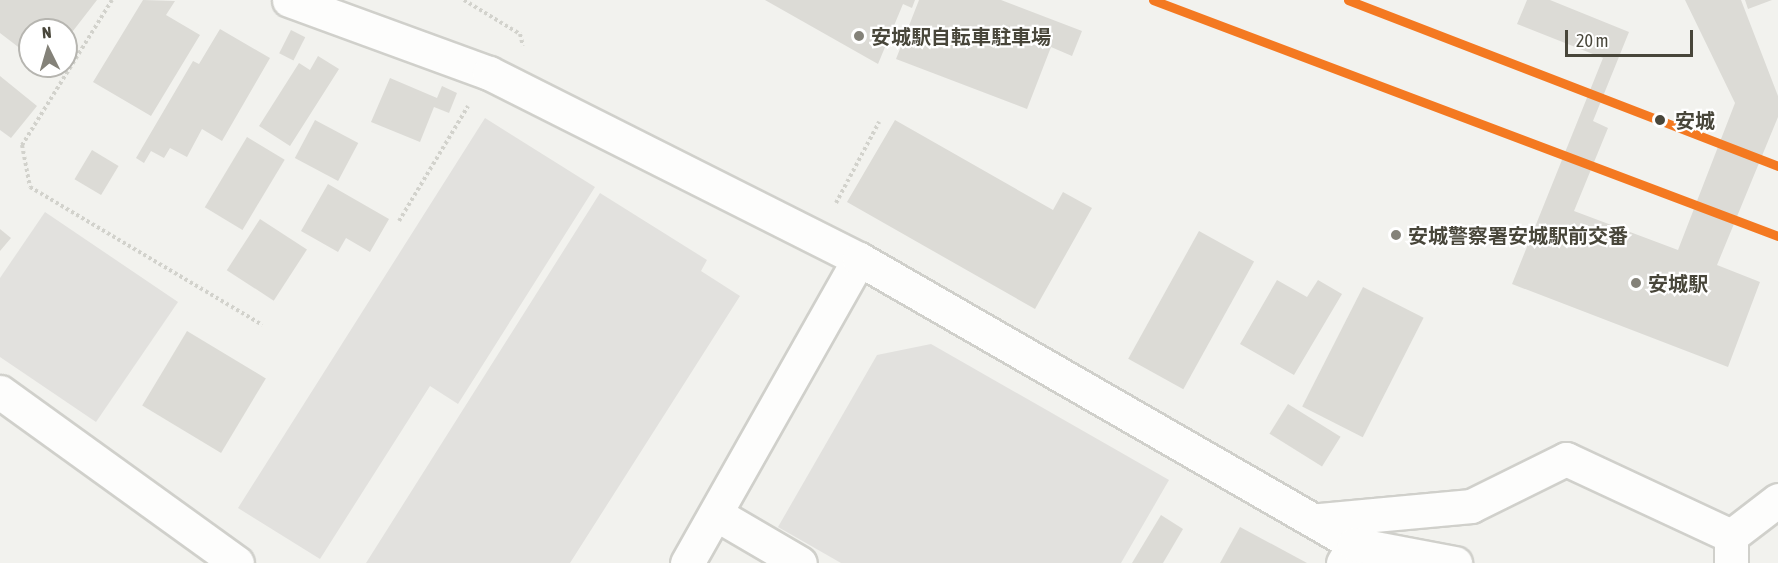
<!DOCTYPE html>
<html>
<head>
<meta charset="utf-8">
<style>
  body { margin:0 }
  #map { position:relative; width:1778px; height:563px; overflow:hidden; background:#f2f2ee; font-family:"Asap Condensed","Noto Sans JP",sans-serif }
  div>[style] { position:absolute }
  .parking>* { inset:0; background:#e2e1de }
  .building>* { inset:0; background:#dcdbd6; transform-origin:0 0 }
  .path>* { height:4px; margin-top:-2px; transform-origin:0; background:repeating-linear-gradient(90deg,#d2d2cc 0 3px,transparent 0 6px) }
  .roads { filter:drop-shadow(2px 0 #d0d0cb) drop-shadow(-2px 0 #d0d0cb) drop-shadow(0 2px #d0d0cb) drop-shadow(0 -2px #d0d0cb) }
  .minor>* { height:33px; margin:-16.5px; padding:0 16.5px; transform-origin:16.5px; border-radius:16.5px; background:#fdfdfc }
  .tertiary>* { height:33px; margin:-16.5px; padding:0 16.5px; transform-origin:16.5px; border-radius:16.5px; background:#fdfdfc }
  .rail-1>* { height:9px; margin:-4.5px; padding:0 4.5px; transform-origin:4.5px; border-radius:4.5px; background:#f47921 }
  .dots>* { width:16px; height:16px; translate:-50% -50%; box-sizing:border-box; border:3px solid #fff; border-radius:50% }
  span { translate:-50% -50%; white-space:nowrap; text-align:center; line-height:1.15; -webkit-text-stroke:4.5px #fff; paint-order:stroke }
  .poi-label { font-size:20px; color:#48463a; font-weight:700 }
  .left { translate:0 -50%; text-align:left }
  .stop-label { font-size:20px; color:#48463a; font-weight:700 }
  .north { position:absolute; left:18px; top:18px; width:60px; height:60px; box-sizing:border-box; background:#fff; border:2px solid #b6b5b0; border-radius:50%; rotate:355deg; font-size:16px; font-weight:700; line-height:24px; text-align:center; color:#48463a }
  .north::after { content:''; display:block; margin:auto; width:21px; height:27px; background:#848279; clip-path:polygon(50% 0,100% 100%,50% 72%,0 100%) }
  .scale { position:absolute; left:1565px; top:30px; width:128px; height:27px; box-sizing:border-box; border:3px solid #48463a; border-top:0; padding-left:8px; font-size:18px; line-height:21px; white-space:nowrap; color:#48463a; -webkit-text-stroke:4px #fff; paint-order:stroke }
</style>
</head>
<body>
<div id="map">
  <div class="parking">
    <div style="clip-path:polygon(485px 118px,595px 187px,458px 404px,430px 386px,320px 559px,238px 508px)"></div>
    <div style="clip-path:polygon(600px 193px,707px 260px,701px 271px,740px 296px,570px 563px,366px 563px)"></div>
    <div style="clip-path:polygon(45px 212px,178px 302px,96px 422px,0 357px,0 278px)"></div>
    <div style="clip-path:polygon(931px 344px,1169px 480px,1121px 563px,841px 563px,778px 527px,877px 355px)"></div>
  </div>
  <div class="building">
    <div style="clip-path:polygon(0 0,97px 0,66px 40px,66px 30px,30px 30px,30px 56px,0 33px)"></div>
    <div style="clip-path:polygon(143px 0,175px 1px,166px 15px,200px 35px,151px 116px,93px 82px)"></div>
    <div style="clip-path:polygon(765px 0,915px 0,912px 8px,903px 4px,878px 64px)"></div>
    <div style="clip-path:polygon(919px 0,1001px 0,1082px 31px,1072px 56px,1051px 47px,1027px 109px,896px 59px)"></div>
    <div style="clip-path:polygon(1527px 0,1550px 0,1629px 32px,1593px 121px,1608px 128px,1574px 211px,1678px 250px,1735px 103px,1685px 0,1741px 0,1778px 96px,1778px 117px,1717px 265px,1760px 282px,1728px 367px,1512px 284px,1603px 58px,1517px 24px)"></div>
    <div style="clip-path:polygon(1745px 0,1772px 0,1748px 9px)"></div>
    <div style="clip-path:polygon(220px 29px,270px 58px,222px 141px,202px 129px,187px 157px,170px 148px,164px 158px,151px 151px,144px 163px,136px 158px,193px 61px,199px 64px)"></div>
    <div style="left:291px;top:30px;width:16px;height:26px;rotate:27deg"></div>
    <div style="clip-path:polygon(318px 56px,339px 69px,290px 146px,259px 126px,299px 63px,310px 70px)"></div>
    <div style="clip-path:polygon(0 76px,37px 106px,11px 138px,0 130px)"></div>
    <div style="clip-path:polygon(390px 78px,437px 98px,442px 86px,457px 93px,449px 113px,434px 107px,420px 142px,371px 122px)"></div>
    <div style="left:315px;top:120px;width:49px;height:43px;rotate:28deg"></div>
    <div style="clip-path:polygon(895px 120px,1053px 210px,1063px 192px,1092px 208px,1035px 309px,847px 202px)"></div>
    <div style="left:247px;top:137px;width:44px;height:82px;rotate:31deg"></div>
    <div style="left:92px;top:150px;width:31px;height:34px;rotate:31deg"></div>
    <div style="clip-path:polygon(328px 184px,389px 219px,370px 252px,346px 238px,338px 252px,301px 231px)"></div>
    <div style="left:260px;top:219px;width:56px;height:61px;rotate:33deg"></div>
    <div style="clip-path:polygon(0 229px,11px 238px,0 251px)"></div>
    <div style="left:1199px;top:231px;width:63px;height:146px;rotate:29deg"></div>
    <div style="clip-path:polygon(1277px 280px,1307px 297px,1318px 280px,1342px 294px,1294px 375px,1240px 344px)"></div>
    <div style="left:1363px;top:287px;width:68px;height:134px;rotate:27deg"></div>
    <div style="left:187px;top:331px;width:92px;height:87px;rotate:31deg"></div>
    <div style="left:1288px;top:404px;width:62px;height:35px;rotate:32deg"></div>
    <div style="clip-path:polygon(1161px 515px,1183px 529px,1163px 563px,1132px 563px)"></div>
    <div style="clip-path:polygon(1240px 527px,1307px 563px,1220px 563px)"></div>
  </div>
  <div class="path">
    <div style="left:112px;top:0;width:171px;rotate:121.8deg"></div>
    <div style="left:22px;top:145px;width:43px;rotate:79.2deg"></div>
    <div style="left:30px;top:187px;width:270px;rotate:30.7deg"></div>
    <div style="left:464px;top:0;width:66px;rotate:31.3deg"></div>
    <div style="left:520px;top:34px;width:12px;rotate:76deg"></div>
    <div style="left:836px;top:203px;width:92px;rotate:-62deg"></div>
    <div style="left:399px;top:221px;width:134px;rotate:-59deg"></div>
  </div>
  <div class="roads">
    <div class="minor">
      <div style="left:289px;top:0;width:213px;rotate:20.1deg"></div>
      <div style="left:489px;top:73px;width:414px;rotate:26.7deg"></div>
      <div style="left:0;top:392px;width:292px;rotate:35.8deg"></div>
      <div style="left:716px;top:514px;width:97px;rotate:30.3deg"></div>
      <div style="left:1320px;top:520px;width:152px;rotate:-5.3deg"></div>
      <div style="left:1471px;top:506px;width:106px;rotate:-26.3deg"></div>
      <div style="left:1566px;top:459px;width:182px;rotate:25deg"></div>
      <div style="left:1731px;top:536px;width:27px;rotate:90deg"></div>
      <div style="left:1731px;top:536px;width:59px;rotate:-37.5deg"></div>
      <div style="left:1343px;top:563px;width:22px;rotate:-60deg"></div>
    </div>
    <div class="tertiary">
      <div style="left:687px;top:563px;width:349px;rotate:-60.5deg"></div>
      <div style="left:859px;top:259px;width:571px;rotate:29.93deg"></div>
      <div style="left:1354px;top:544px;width:103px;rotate:10.7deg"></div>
    </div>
  </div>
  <div class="rail-1">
    <div style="left:1153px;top:0;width:668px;rotate:20.69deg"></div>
    <div style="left:1348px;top:0;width:461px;rotate:21.1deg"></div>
  </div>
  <div class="dots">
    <div style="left:859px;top:36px;background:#848279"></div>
    <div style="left:1660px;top:120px;background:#48463a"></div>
    <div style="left:1396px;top:235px;background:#848279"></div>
    <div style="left:1636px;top:283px;background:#848279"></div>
  </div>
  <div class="poi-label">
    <span class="left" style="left:871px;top:36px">安城駅自転車駐車場</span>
    <span class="left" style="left:1408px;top:235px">安城警察署安城駅前交番</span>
    <span class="left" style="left:1648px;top:283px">安城駅</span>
  </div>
  <div class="stop-label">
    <span class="left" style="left:1675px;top:120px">安城</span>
  </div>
  <div class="north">N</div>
  <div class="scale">20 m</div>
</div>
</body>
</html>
